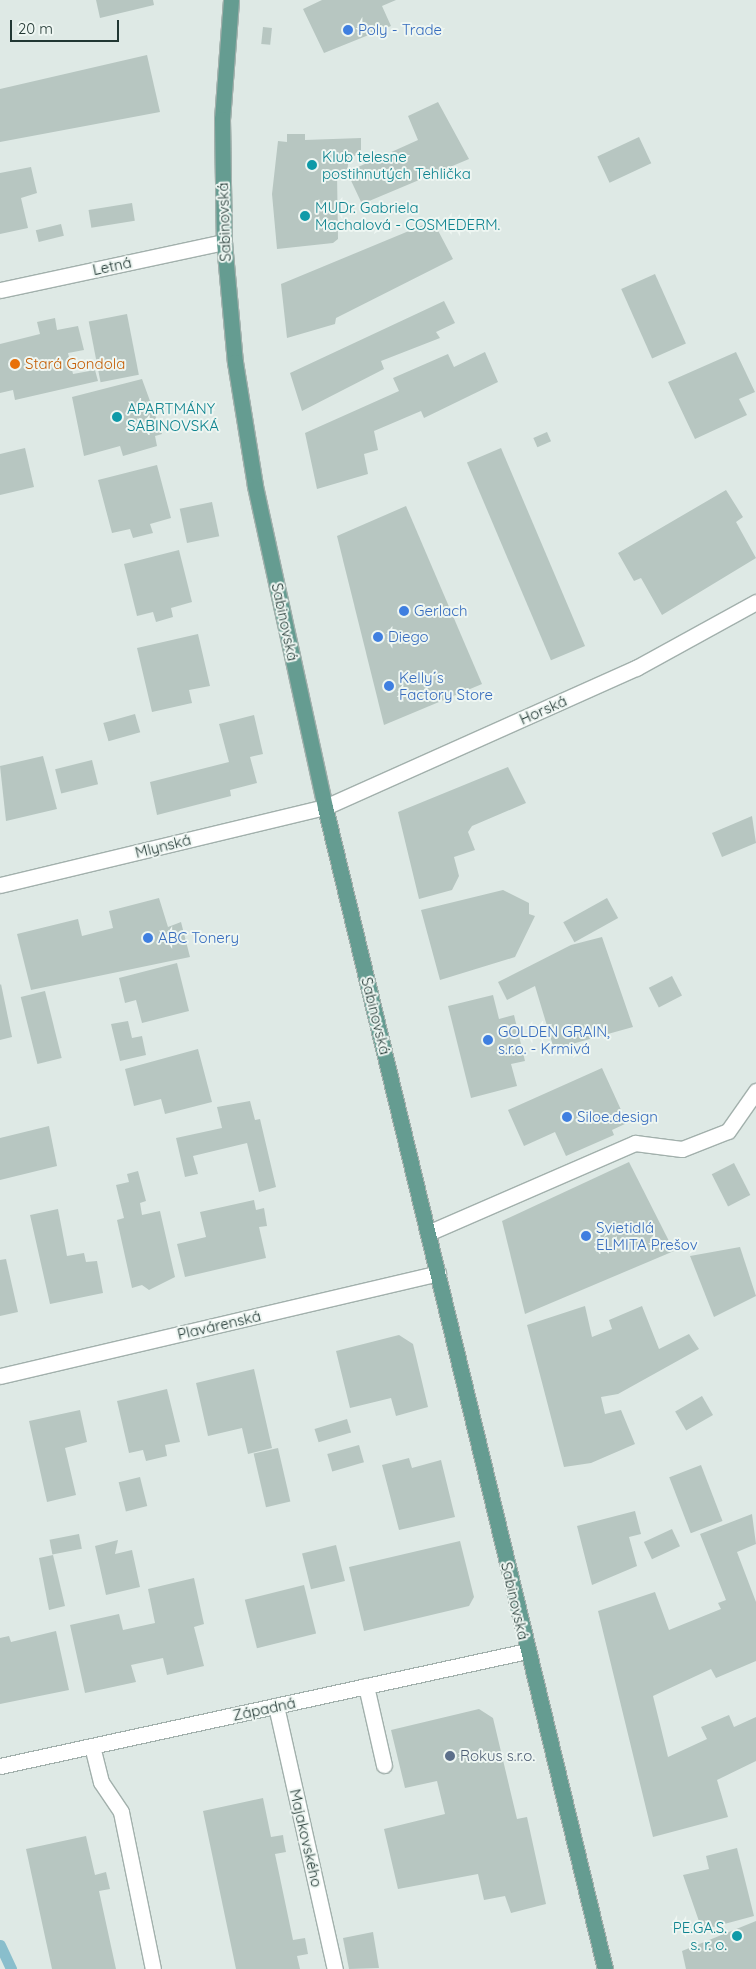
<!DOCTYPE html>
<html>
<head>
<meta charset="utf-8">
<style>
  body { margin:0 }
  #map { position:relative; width:756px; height:1969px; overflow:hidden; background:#dee9e5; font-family:Quicksand,sans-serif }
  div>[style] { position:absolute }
  .stream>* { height:11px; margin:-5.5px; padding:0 5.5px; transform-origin:5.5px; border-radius:5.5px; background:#89becc }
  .building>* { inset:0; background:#b7c6c1; transform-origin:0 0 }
  .roads { filter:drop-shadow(1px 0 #a2b0ac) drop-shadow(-1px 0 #a2b0ac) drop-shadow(0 1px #a2b0ac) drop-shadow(0 -1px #a2b0ac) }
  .lane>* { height:15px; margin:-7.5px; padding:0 7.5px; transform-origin:7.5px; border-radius:7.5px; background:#fff }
  .street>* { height:15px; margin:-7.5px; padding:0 7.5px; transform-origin:7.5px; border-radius:7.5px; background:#fff }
  .primary>* { height:15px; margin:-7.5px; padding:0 7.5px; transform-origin:7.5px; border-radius:7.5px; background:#659c91 }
  .dots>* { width:14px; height:14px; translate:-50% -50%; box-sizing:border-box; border:2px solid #eef6f2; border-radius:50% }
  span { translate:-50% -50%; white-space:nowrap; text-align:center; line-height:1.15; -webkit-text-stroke:4px #eef6f2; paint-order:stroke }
  .shop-label { font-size:15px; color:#366cbe }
  .left { translate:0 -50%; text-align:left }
  .culture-label { font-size:15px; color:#0d838f }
  .right { translate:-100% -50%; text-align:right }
  .street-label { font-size:15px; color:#213733 }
  .food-label { font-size:15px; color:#c56008 }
  .service-label { font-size:15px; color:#4e5e75 }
  .scale { position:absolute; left:10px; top:20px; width:109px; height:22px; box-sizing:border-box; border:2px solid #213733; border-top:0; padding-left:6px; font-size:15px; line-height:18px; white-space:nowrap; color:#213733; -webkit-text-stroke:4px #eef6f2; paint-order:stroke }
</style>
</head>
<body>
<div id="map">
  <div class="stream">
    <div style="left:0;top:1945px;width:26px;rotate:65deg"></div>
  </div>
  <div class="building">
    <div style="clip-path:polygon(96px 0,153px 0,154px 5px,100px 18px)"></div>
    <div style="clip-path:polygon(322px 0,396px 0,382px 6px,391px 26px,324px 53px,303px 9px)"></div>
    <div style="left:263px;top:27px;width:9px;height:17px;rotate:6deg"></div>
    <div style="clip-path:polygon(147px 55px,160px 112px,0 142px,0 89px)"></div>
    <div style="clip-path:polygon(438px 102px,469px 159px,362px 204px,347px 172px,418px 140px,408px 116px)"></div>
    <div style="clip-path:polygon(287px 134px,305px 134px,305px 140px,361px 138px,361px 153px,349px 158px,347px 172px,337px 172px,338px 239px,333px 243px,277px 249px,272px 194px,278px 141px,287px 142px)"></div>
    <div style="left:639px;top:137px;width:29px;height:46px;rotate:65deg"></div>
    <div style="clip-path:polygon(31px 167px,37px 193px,21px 198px,28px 228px,0 234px,0 173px)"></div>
    <div style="left:132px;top:203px;width:18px;height:44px;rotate:81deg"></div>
    <div style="clip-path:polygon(433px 221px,453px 259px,336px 318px,335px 324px,287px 338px,281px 284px)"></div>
    <div style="left:61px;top:224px;width:12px;height:26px;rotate:76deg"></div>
    <div style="left:655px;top:274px;width:76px;height:37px;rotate:66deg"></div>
    <div style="clip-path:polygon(444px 301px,455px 323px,436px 332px,440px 338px,381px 361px,384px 369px,302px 411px,290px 373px)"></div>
    <div style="left:127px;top:314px;width:62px;height:39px;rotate:79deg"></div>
    <div style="clip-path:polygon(55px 318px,57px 330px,78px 326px,84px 350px,68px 353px,73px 374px,95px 370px,98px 381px,15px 400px,13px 390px,0 393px,0 344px,40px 334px,37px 322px)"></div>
    <div style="clip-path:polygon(485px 352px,498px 382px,424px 418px,421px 411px,374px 431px,378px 450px,364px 454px,368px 474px,317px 489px,305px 433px,399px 391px,393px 378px,448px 354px,454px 367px)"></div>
    <div style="clip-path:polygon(736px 352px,755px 392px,739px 399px,747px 415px,695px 439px,668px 382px)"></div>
    <div style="clip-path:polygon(142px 379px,162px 434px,155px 436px,157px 446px,123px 456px,120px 446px,84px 456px,72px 397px)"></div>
    <div style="left:547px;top:432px;width:10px;height:15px;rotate:66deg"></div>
    <div style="clip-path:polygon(25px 448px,34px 487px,0 495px,0 454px)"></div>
    <div style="left:501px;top:448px;width:215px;height:37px;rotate:67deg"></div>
    <div style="clip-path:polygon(157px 465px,171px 518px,150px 524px,153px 533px,133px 538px,130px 529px,112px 533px,98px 480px)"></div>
    <div style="clip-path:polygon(726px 490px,743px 517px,736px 522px,756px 558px,662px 615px,641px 578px,634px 581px,618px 553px)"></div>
    <div style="left:212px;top:502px;width:35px;height:33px;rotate:78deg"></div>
    <div style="clip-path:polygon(406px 506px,482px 684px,384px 725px,337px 536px)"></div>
    <div style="clip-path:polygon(179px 550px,192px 602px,171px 608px,173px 617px,156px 622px,153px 612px,137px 616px,124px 564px)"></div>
    <div style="clip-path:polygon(198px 634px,210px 686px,189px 690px,192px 703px,152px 712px,137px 648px)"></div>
    <div style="left:135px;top:714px;width:19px;height:33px;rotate:74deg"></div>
    <div style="clip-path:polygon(254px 715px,263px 754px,250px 757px,257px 783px,230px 790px,231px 796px,157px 815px,150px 782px,229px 762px,219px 724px)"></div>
    <div style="clip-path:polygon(43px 756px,57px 809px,6px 821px,0 766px)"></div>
    <div style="left:92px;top:760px;width:25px;height:38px;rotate:76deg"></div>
    <div style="clip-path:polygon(508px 767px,526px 803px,472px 826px,468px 832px,475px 850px,454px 857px,459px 876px,452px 890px,419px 899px,398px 812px)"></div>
    <div style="clip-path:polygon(752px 816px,756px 843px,722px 857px,712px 833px)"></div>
    <div style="clip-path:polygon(503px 890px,529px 903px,529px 914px,535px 916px,515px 957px,440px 980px,421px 910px)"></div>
    <div style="clip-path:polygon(159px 898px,168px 927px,181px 922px,190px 957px,31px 990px,17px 934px,78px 919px,82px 936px,113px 928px,109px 911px)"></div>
    <div style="left:607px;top:898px;width:23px;height:50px;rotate:61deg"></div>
    <div style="clip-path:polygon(602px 937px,633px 1027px,554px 1049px,535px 986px,507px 1000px,498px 982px,571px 945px)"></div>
    <div style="clip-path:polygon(177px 963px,189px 1011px,142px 1023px,136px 1000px,125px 1003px,119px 978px)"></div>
    <div style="left:672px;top:976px;width:22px;height:26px;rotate:63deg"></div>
    <div style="clip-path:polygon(1px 984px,12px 1037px,0 1040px,0 985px)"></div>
    <div style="left:45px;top:991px;width:69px;height:25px;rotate:76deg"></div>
    <div style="clip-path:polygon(493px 995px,499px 1019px,514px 1015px,525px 1061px,511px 1064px,517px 1086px,471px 1098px,448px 1006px)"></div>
    <div style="clip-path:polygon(128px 1021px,132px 1038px,142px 1036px,146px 1055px,120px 1061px,111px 1024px)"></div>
    <div style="clip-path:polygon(198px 1049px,212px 1102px,165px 1114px,161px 1099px,134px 1106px,125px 1069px)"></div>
    <div style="clip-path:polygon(602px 1068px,627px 1123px,612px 1130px,614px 1135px,566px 1156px,555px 1132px,524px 1146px,508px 1110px)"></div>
    <div style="clip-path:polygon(250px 1101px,255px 1120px,260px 1119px,276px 1187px,259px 1192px,247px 1143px,193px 1156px,198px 1174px,185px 1177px,176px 1138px,222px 1128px,217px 1107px)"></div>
    <div style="clip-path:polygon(49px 1126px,57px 1166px,0 1180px,0 1138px)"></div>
    <div style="clip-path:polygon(629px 1162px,674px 1251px,525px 1314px,502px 1221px)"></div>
    <div style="left:734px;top:1163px;width:36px;height:25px;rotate:63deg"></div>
    <div style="clip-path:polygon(138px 1171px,146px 1201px,140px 1203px,142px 1215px,160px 1211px,175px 1277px,149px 1290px,142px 1285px,132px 1288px,117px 1220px,124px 1218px,116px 1185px,129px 1182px,127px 1174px)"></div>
    <div style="clip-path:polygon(254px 1200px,256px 1210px,264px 1208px,267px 1226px,259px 1227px,266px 1258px,185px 1277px,177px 1244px,206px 1237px,200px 1212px)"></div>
    <div style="clip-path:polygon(58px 1209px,67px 1256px,84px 1253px,86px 1262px,97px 1261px,103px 1293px,50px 1304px,30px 1215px)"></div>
    <div style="clip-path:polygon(740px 1247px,756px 1296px,714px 1317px,690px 1256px)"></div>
    <div style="clip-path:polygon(6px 1259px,18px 1312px,0 1316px,0 1260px)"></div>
    <div style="clip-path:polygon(585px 1306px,592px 1337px,612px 1329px,609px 1320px,642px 1306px,659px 1349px,689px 1334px,699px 1349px,618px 1394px,601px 1397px,605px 1414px,621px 1410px,635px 1444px,591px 1463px,564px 1467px,527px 1325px)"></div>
    <div style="clip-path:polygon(399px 1335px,413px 1344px,428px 1407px,396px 1416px,391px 1398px,350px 1408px,336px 1351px)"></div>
    <div style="clip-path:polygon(254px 1369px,272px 1448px,248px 1454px,242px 1428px,208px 1436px,196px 1383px)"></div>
    <div style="clip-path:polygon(167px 1389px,180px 1442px,165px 1445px,167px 1456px,146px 1461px,143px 1450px,129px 1453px,117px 1401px)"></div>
    <div style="left:702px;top:1396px;width:22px;height:31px;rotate:60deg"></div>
    <div style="clip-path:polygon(80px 1410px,87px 1442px,65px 1448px,76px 1495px,47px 1502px,29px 1421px)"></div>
    <div style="left:347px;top:1419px;width:14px;height:34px;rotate:73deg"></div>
    <div style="left:359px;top:1445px;width:18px;height:33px;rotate:74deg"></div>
    <div style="left:278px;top:1448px;width:55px;height:25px;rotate:77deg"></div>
    <div style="clip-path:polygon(409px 1458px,412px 1468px,441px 1460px,455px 1517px,399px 1530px,382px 1465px)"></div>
    <div style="left:701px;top:1465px;width:60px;height:34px;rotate:69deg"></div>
    <div style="left:140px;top:1477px;width:30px;height:22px;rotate:76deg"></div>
    <div style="clip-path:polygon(635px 1511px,641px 1534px,629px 1537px,637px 1566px,592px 1585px,577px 1526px)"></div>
    <div style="clip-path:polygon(752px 1514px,756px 1544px,737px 1552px,756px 1602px,756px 1661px,716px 1678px,711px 1669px,653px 1696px,668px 1757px,707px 1739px,701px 1727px,729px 1715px,734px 1727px,756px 1717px,756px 1761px,717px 1780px,728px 1817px,653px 1837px,598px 1611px,655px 1592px,669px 1630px,721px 1609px,718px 1603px,726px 1600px,700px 1534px)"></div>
    <div style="left:672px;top:1529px;width:19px;height:31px;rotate:65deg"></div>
    <div style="left:79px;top:1534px;width:15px;height:30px;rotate:79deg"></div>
    <div style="clip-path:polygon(118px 1540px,115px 1554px,132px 1550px,140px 1587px,106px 1595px,95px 1546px)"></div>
    <div style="clip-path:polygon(460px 1541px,474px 1597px,469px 1606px,364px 1631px,349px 1567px)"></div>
    <div style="left:336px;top:1545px;width:37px;height:35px;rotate:76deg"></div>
    <div style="clip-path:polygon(53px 1555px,65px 1606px,49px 1610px,39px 1558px)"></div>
    <div style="clip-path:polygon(194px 1578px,204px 1624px,194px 1627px,204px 1666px,167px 1675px,163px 1658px,131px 1665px,136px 1682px,85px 1693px,70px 1625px,119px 1614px,123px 1630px,155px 1623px,148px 1589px)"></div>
    <div style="left:304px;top:1585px;width:50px;height:61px;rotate:76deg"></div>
    <div style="clip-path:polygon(56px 1631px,69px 1690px,0 1704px,0 1638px,9px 1636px,11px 1642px)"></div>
    <div style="clip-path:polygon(479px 1709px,493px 1718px,517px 1819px,527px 1817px,546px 1904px,511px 1913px,505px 1896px,484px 1900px,478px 1874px,398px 1889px,384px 1829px,445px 1814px,437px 1781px,405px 1788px,391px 1730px)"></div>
    <div style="clip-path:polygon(263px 1798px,271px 1837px,283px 1835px,284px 1842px,286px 1852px,275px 1854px,293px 1940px,305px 1938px,308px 1954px,297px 1956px,300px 1969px,236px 1969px,203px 1811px)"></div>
    <div style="clip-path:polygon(86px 1836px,95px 1875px,106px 1872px,110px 1889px,99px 1891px,116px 1969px,52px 1969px,26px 1849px)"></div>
    <div style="clip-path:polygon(737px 1848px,754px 1916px,702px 1930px,683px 1875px,709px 1869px,706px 1856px)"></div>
    <div style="clip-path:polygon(756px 1921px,756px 1969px,686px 1969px,682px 1951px)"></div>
    <div style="clip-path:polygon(373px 1932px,379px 1968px,349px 1969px,343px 1938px)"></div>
  </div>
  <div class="roads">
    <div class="lane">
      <div style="left:428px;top:1233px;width:226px;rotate:-23.5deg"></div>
      <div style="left:635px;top:1143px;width:47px;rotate:7.3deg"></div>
      <div style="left:682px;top:1149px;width:49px;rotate:-21.4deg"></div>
      <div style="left:728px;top:1131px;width:49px;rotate:-55deg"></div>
      <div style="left:366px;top:1686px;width:81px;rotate:77.2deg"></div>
    </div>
    <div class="street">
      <div style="left:0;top:290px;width:229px;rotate:-12.1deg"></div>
      <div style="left:0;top:885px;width:334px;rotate:-13.5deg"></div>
      <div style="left:325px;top:807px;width:341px;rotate:-24.1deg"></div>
      <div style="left:636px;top:668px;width:137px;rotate:-28.8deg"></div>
      <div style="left:0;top:1376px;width:450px;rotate:-13.2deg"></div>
      <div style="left:276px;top:1706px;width:270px;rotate:77.4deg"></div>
      <div style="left:92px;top:1746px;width:37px;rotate:76deg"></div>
      <div style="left:101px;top:1782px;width:36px;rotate:56deg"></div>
      <div style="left:121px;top:1812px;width:160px;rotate:78.5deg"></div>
      <div style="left:0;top:1766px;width:539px;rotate:-12.31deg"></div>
    </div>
    <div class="primary">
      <div style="left:231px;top:0;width:119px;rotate:94.3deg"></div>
      <div style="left:222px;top:119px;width:123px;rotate:89.1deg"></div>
      <div style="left:224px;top:242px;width:121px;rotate:84.8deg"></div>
      <div style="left:235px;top:362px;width:126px;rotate:80.8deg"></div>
      <div style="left:255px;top:486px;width:329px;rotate:77.7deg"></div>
      <div style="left:325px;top:807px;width:1195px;rotate:76.45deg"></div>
    </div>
  </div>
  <div class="dots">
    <div style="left:348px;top:30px;background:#3f7fe0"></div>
    <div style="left:312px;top:165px;background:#0f9aa8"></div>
    <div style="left:305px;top:216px;background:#0f9aa8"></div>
    <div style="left:15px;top:364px;background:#e8710a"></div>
    <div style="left:117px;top:417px;background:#0f9aa8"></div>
    <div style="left:404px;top:611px;background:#3f7fe0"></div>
    <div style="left:378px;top:637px;background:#3f7fe0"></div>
    <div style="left:389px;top:686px;background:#3f7fe0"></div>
    <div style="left:148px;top:938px;background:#3f7fe0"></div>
    <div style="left:488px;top:1040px;background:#3f7fe0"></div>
    <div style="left:567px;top:1117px;background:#3f7fe0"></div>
    <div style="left:586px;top:1236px;background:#3f7fe0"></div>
    <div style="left:450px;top:1756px;background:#5c6f8a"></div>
    <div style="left:737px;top:1936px;background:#0f9aa8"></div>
  </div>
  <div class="shop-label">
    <span class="left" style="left:358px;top:30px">Poly - Trade</span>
    <span class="left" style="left:414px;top:611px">Gerlach</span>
    <span class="left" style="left:388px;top:637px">Diego</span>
    <span class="left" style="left:399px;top:686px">Kelly´s<br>Factory Store</span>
    <span class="left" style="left:158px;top:938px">ABC Tonery</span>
    <span class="left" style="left:498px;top:1040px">GOLDEN GRAIN,<br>s.r.o. - Krmivá</span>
    <span class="left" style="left:577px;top:1117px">Siloe.design</span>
    <span class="left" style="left:596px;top:1236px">Svietidlá<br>ELMITA Prešov</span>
  </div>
  <div class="culture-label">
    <span class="left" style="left:322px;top:165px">Klub telesne<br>postihnutých Tehlička</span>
    <span class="left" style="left:315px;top:216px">MUDr. Gabriela<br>Machalová - COSMEDERM.</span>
    <span class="left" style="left:127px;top:417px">APARTMÁNY<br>SABINOVSKÁ</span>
    <span class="right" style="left:727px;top:1936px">PE.GA.S.<br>s. r. o.</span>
  </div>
  <div class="street-label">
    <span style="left:224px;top:222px;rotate:-92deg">Sabinovská</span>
    <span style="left:112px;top:266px;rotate:-12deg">Letná</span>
    <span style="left:285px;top:622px;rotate:78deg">Sabinovská</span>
    <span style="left:543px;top:710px;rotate:-24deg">Horská</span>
    <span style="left:163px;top:846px;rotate:-14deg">Mlynská</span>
    <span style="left:376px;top:1016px;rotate:76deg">Sabinovská</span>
    <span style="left:219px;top:1325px;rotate:-13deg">Plavárenská</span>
    <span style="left:515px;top:1601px;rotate:77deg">Sabinovská</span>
    <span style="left:264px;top:1709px;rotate:-12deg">Západná</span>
    <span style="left:306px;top:1838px;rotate:77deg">Majakovského</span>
  </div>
  <div class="food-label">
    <span class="left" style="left:25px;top:364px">Stará Gondola</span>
  </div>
  <div class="service-label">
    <span class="left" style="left:460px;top:1756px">Rokus s.r.o.</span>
  </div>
  <div class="scale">20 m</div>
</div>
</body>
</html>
